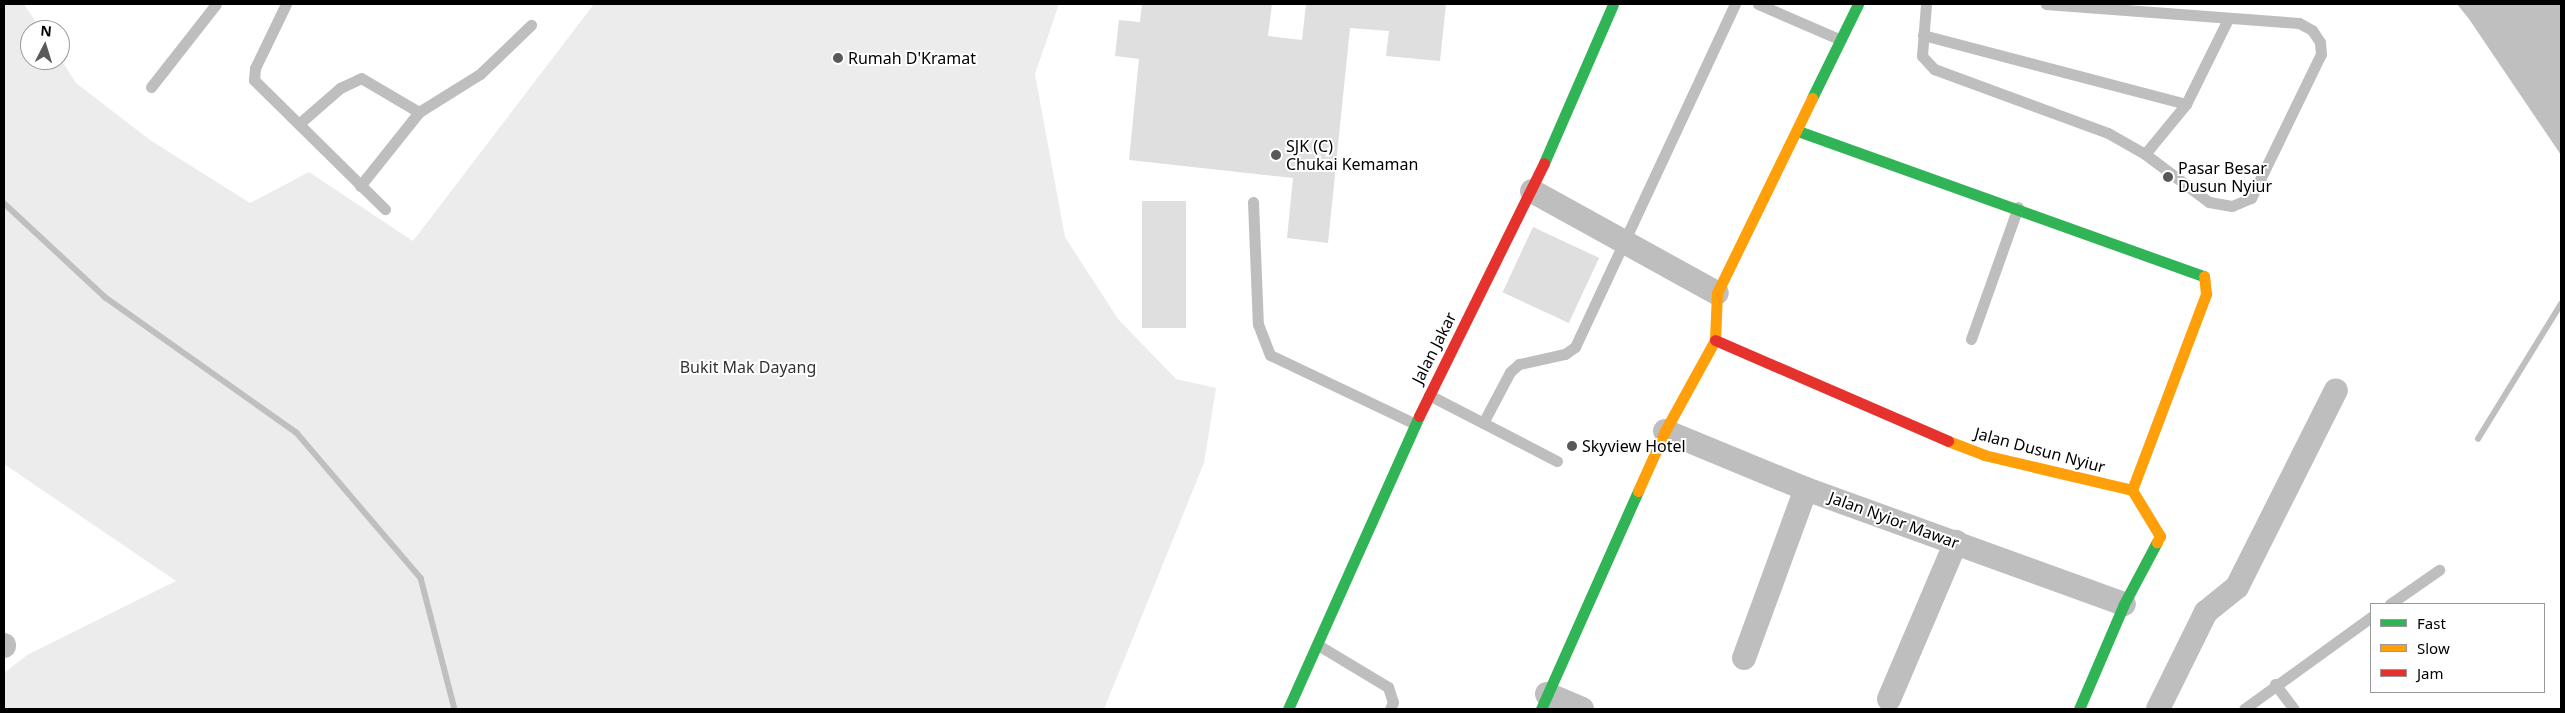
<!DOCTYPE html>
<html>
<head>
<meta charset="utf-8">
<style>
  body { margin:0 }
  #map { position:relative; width:2565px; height:713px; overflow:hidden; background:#fff; font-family:"Noto Sans",sans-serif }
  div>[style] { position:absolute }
  .green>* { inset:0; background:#ececec }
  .water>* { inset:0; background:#bfbfbf }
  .stream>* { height:5.5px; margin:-2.75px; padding:0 2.75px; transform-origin:2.75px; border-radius:2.75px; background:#bfbfbf }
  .building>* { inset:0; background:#dfdfdf; transform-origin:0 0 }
  .lane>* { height:11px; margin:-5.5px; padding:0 5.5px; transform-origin:5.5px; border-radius:5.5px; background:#bebebe }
  .street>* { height:24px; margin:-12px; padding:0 12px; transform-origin:12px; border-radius:12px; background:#bebebe }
  .fast>* { height:11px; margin:-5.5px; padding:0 5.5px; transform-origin:5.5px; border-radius:5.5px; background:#30b455 }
  .slow>* { height:11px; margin:-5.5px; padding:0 5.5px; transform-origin:5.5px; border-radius:5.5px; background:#ff9f0a }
  .jam>* { height:11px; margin:-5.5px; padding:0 5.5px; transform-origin:5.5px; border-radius:5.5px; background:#e5322d }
  .dots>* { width:14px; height:14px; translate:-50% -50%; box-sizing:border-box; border:2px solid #fff; border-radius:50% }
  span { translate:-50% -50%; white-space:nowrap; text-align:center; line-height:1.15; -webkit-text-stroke:4px #fff; paint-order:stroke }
  .poi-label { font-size:16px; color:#000 }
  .left { translate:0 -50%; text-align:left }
  .street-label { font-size:16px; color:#000 }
  .park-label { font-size:16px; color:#333 }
  .frame { position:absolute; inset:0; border:5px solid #000; pointer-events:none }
  .legend { position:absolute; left:2370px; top:603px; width:175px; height:90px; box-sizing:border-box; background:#fff; border:1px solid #999; margin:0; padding:6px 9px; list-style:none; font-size:15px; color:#000 }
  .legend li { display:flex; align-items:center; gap:10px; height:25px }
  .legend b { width:25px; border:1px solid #999 }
  .north { position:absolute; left:20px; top:20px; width:50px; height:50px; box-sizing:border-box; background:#fff; border:1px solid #999; border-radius:50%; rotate:5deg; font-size:14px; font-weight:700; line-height:20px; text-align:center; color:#000 }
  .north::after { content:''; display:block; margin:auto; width:18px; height:22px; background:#595959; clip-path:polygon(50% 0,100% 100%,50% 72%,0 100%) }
</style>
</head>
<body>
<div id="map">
  <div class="green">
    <div style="clip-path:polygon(4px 4px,24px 4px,41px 30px,30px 30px,30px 60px,60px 58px,76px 83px,150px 140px,250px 203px,309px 172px,413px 241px,594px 4px,1059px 4px,1035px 74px,1065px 237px,1118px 319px,1176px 379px,1216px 388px,1204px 463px,1104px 709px,4px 709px,4px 673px,27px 655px,176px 581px,4px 464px)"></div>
  </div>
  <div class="water">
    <div style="clip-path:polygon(2457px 4px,2561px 4px,2561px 155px,2469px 19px)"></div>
  </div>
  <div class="stream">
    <div style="left:4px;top:203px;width:138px;rotate:42.9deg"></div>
    <div style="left:105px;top:297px;width:235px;rotate:35.3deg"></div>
    <div style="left:297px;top:433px;width:191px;rotate:49.5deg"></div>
    <div style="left:421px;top:578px;width:135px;rotate:75.5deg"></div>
    <div style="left:2478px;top:439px;width:158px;rotate:-58.4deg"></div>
  </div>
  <div class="building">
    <div style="clip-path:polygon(1142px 4px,1272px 4px,1268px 36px,1302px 40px,1306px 4px,1446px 4px,1440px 61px,1386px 56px,1389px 31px,1350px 28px,1328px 243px,1287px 238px,1293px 178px,1129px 160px,1139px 59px,1115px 56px,1119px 20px,1140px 22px)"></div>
    <div style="left:1142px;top:201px;width:44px;height:127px"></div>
    <div style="left:1533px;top:227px;width:73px;height:72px;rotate:25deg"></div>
  </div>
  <div class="lane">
    <div style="left:286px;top:4px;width:71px;rotate:115.8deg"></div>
    <div style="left:255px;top:68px;width:12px;rotate:95deg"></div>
    <div style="left:254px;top:80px;width:184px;rotate:44.6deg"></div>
    <div style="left:1758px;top:4px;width:90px;rotate:23.4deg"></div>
    <div style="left:1926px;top:4px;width:52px;rotate:94.4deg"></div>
    <div style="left:1922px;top:56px;width:18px;rotate:47deg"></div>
    <div style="left:1934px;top:69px;width:185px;rotate:20.2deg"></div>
    <div style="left:2108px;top:133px;width:43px;rotate:29.6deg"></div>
    <div style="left:2145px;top:154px;width:80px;rotate:36.9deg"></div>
    <div style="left:2209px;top:202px;width:23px;rotate:10deg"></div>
    <div style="left:2232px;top:206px;width:21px;rotate:-23deg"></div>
    <div style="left:2251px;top:198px;width:160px;rotate:-64.1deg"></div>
    <div style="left:2321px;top:54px;width:12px;rotate:-95deg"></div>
    <div style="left:2320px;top:42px;width:14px;rotate:-124deg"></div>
    <div style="left:2312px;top:30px;width:15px;rotate:-152deg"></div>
    <div style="left:2299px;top:23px;width:254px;rotate:-175.7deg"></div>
    <div style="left:1923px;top:35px;width:272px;rotate:14.7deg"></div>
    <div style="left:151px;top:87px;width:105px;rotate:-51.9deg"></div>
    <div style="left:301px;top:122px;width:52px;rotate:-41.1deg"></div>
    <div style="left:340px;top:88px;width:23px;rotate:-25deg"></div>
    <div style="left:361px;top:78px;width:67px;rotate:30.4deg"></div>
    <div style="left:2145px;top:154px;width:65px;rotate:-50.6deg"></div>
    <div style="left:2186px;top:104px;width:95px;rotate:-63.7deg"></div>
    <div style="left:360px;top:186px;width:95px;rotate:-51.4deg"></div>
    <div style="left:419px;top:112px;width:72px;rotate:-31.9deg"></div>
    <div style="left:480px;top:74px;width:71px;rotate:-43.9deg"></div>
    <div style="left:1253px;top:202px;width:122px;rotate:87.7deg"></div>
    <div style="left:1258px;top:324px;width:33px;rotate:69deg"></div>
    <div style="left:1270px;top:355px;width:161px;rotate:25.4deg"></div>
    <div style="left:1971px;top:339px;width:140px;rotate:-70.4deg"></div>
    <div style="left:1429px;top:395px;width:144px;rotate:27.3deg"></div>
    <div style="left:1483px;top:423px;width:58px;rotate:-62.1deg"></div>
    <div style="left:1510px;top:372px;width:12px;rotate:-42deg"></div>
    <div style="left:1519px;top:364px;width:47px;rotate:-12.3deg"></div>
    <div style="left:1565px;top:354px;width:12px;rotate:-35deg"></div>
    <div style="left:1575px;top:347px;width:378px;rotate:-65deg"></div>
    <div style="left:2390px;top:604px;width:60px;rotate:-34.8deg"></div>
    <div style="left:1318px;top:645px;width:82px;rotate:31deg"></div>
    <div style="left:1388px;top:687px;width:16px;rotate:72deg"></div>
    <div style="left:1393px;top:702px;width:8px;rotate:113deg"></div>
    <div style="left:2275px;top:684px;width:31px;rotate:53deg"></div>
    <div style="left:2244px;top:709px;width:157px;rotate:-35.9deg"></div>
  </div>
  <div class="street">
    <div style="left:1532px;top:191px;width:211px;rotate:28.9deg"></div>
    <div style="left:1665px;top:431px;width:152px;rotate:22.4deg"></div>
    <div style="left:1806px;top:489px;width:338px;rotate:19.9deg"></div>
    <div style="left:4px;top:646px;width:1px;rotate:-90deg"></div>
    <div style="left:1744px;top:658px;width:180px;rotate:-69.9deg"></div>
    <div style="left:1547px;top:694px;width:38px;rotate:23deg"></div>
    <div style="left:1889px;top:699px;width:171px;rotate:-66.9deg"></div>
    <div style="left:2158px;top:709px;width:108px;rotate:-63.7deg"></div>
    <div style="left:2206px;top:612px;width:40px;rotate:-39deg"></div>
    <div style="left:2237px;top:587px;width:220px;rotate:-63.3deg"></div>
  </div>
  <div class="fast">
    <div style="left:1812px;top:98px;width:105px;rotate:-63.9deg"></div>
    <div style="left:1798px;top:131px;width:431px;rotate:19.7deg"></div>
    <div style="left:1544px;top:163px;width:173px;rotate:-66.5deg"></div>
    <div style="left:1288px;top:709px;width:321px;rotate:-65.9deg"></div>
    <div style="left:1541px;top:709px;width:239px;rotate:-66deg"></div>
    <div style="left:2079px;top:709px;width:114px;rotate:-66.8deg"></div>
    <div style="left:2124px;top:604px;width:70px;rotate:-62deg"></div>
  </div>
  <div class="slow">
    <div style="left:1948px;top:441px;width:39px;rotate:21deg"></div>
    <div style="left:1984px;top:455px;width:152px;rotate:13.3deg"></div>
    <div style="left:2132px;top:490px;width:54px;rotate:58.7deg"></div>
    <div style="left:2160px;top:536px;width:7px;rotate:117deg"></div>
    <div style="left:2132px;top:490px;width:210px;rotate:-69.3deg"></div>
    <div style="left:2206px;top:294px;width:18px;rotate:-96deg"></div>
    <div style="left:1638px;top:491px;width:66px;rotate:-65.8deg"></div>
    <div style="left:1665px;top:431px;width:104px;rotate:-61.2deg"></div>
    <div style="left:1715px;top:340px;width:47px;rotate:-87.6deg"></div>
    <div style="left:1717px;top:293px;width:217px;rotate:-64deg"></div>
  </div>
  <div class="jam">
    <div style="left:1715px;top:340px;width:254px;rotate:23.4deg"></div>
    <div style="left:1419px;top:416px;width:282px;rotate:-63.7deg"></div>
  </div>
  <div class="dots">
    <div style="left:838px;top:58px;background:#595959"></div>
    <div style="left:1276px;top:155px;background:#595959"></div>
    <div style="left:2168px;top:177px;background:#595959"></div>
    <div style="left:1572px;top:446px;background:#595959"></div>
  </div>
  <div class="poi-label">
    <span class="left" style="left:848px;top:58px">Rumah D'Kramat</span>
    <span class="left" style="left:1286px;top:155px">SJK (C)<br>Chukai Kemaman</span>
    <span class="left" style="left:2178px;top:177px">Pasar Besar<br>Dusun Nyiur</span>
    <span class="left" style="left:1582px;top:446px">Skyview Hotel</span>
  </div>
  <div class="street-label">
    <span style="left:1434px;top:348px;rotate:-63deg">Jalan Jakar</span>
    <span style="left:2040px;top:450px;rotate:15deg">Jalan Dusun Nyiur</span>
    <span style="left:1894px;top:520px;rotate:20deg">Jalan Nyior Mawar</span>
  </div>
  <div class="park-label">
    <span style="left:748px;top:367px">Bukit Mak Dayang</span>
  </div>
  <div class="frame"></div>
  <ul class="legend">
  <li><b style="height:6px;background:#30b455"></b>Fast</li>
  <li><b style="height:6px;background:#ff9f0a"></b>Slow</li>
  <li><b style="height:6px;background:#e5322d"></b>Jam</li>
  </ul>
  <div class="north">N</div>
</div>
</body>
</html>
